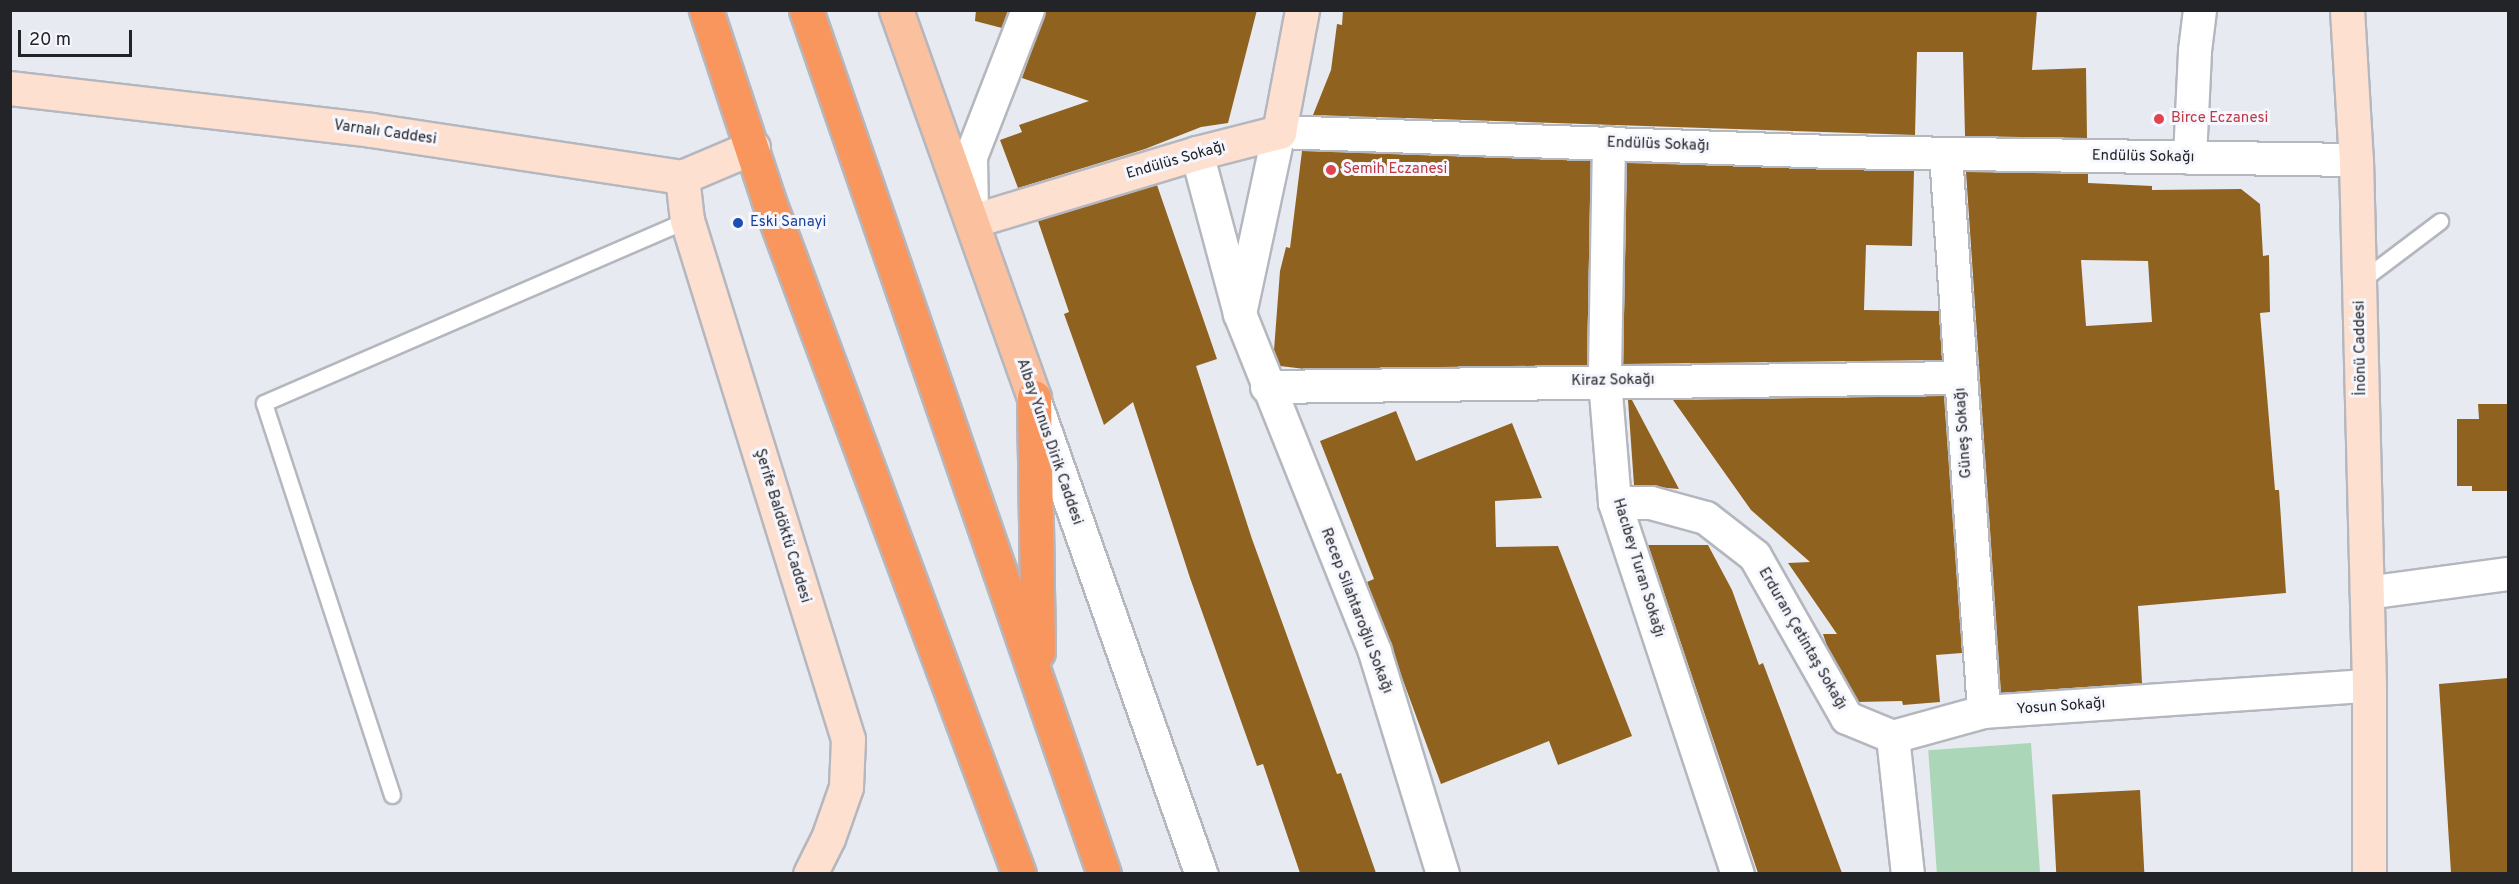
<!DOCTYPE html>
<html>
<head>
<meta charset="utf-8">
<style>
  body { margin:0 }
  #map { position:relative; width:2519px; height:884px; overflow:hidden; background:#e8eaf2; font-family:Overpass,sans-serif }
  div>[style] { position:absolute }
  .green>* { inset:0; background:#abd7b8; transform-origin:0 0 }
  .building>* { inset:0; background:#8f6220; transform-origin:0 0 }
  .roads { filter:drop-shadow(2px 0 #b5b7bf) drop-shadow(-2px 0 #b5b7bf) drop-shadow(0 2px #b5b7bf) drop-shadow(0 -2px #b5b7bf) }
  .lane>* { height:15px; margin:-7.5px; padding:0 7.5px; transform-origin:7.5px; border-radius:7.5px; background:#fff }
  .street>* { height:32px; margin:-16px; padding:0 16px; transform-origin:16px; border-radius:16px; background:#fff }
  .secondary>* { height:33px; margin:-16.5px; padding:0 16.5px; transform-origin:16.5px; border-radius:16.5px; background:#fde0cf }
  .primary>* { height:33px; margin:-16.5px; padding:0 16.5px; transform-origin:16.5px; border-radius:16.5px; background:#fbc09e }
  .highway>* { height:33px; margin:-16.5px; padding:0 16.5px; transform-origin:16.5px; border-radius:16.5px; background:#f9965e }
  .dots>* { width:16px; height:16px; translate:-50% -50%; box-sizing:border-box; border:3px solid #f6f7fe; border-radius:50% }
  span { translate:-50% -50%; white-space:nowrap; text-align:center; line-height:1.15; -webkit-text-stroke:6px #f6f7fe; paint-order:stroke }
  .health-label { font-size:15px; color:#be3a42 }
  .left { translate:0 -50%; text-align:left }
  .street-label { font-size:15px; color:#232427 }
  .transit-label { font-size:15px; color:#164399 }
  .frame { position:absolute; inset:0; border:12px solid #232427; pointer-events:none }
  .scale { position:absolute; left:18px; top:30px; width:114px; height:27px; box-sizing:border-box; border:3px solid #232427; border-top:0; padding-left:8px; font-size:18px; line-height:21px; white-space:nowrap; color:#232427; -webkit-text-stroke:4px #f6f7fe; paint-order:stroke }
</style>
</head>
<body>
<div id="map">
  <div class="green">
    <div style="left:2031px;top:743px;width:130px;height:103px;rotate:86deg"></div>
  </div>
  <div class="building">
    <div style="clip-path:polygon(976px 10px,1008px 10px,1002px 28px,975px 21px)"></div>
    <div style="clip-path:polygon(1046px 10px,1257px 10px,1228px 123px,1201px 127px,1145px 149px,1018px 188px,1000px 140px,1022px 132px,1019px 125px,1089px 101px,1022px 78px)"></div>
    <div style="clip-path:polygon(1343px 10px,2037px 10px,2032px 70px,2086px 68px,2087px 138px,1965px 136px,1963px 52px,1917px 52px,1915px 135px,1313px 115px,1331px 70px,1337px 24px,1342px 25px)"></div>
    <div style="clip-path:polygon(1302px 151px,1591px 161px,1587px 365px,1305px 369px,1280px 366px,1274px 350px,1280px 271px,1286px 247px,1290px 248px)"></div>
    <div style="clip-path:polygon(1627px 163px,1914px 171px,1912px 246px,1866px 245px,1864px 310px,1939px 311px,1942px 360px,1623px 364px)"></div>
    <div style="clip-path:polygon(evenodd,1966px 172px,2088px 174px,2088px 183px,2152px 186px,2152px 190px,2241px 189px,2260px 204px,2263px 256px,2269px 255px,2270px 312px,2260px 313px,2275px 490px,2279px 490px,2286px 593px,2138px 606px,2142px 683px,2001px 693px,1966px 172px,2081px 260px,2148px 261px,2152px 322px,2086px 326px,2081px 260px)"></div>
    <div style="clip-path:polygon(1157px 185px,1217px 359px,1196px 366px,1252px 539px,1337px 774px,1341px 773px,1376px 873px,1300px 873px,1263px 764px,1257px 766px,1190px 578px,1133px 402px,1104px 425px,1064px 314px,1069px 312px,1038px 221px)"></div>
    <div style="clip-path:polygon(1944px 396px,1962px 653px,1936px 655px,1940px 702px,1903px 705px,1902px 701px,1858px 702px,1828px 649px,1823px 634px,1837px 634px,1788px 563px,1810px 562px,1751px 510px,1673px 400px)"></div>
    <div style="clip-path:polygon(1628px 400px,1632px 400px,1679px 489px,1634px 485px)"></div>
    <div style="clip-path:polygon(2478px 404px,2508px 404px,2508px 491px,2472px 491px,2472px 486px,2457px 486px,2457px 419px,2479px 419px)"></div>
    <div style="clip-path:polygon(1396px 411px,1416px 461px,1512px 423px,1542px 498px,1495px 501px,1496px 547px,1558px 546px,1632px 736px,1558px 765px,1549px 741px,1441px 784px,1367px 582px,1374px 579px,1320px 441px)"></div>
    <div style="clip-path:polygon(1648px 545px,1708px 545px,1732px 590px,1759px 665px,1763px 663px,1842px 873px,1758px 873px)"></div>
    <div style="clip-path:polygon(2508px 678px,2508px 873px,2451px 873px,2439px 684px)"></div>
    <div style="left:2140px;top:790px;width:83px;height:88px;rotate:87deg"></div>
  </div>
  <div class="roads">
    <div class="lane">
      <div style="left:2359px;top:279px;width:12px;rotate:-24deg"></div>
      <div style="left:2370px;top:274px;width:88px;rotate:-37.1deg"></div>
      <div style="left:392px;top:795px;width:412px;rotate:-108.1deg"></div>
      <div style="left:264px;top:403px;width:461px;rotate:-23.4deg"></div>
    </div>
    <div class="street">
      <div style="left:1609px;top:143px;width:238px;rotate:91deg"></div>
      <div style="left:1605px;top:381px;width:122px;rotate:85.3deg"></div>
      <div style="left:1615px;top:503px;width:391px;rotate:71.7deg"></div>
      <div style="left:1197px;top:153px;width:167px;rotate:75deg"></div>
      <div style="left:1240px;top:314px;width:364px;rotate:68.2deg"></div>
      <div style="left:1375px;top:652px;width:232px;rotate:73deg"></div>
      <div style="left:1946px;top:154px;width:559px;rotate:86.1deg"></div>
      <div style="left:2190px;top:158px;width:107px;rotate:-87.3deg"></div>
      <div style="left:2195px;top:51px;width:41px;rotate:-83deg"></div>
      <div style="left:972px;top:215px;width:58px;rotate:-91deg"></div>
      <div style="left:971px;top:157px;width:158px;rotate:-68.8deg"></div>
      <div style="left:1240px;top:314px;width:186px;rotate:-77.9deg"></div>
      <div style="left:1279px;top:132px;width:554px;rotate:2.07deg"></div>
      <div style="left:1833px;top:152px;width:523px;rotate:0.88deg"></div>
      <div style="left:1267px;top:387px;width:693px;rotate:-0.74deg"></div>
      <div style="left:1037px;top:407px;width:495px;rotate:70.6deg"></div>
      <div style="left:1615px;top:503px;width:36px"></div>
      <div style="left:1651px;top:503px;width:57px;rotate:15.3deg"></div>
      <div style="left:1706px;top:518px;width:62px;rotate:37.8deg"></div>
      <div style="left:1755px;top:556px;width:186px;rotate:60.4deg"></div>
      <div style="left:1847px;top:718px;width:50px;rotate:22.4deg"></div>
      <div style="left:2367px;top:593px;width:142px;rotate:-7.7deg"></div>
      <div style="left:1893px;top:737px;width:94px;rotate:-15.4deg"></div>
      <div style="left:1984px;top:712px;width:386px;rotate:-3.9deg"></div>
      <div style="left:1893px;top:737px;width:138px;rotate:83.8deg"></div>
    </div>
    <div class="secondary">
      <div style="left:2347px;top:10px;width:150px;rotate:86.6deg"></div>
      <div style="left:2356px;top:160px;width:526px;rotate:88.58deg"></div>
      <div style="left:2369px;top:686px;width:188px;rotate:90deg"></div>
      <div style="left:10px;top:88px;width:363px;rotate:6.6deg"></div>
      <div style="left:371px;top:130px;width:315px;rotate:8.6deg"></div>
      <div style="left:682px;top:177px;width:77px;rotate:-22.9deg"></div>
      <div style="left:682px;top:177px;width:43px;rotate:83.4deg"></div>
      <div style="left:687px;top:220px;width:543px;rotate:72.77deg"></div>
      <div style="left:848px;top:739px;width:48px;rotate:92.4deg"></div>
      <div style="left:846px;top:787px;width:54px;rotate:109.4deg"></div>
      <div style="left:828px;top:838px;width:40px;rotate:116.6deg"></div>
      <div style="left:972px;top:221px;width:235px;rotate:-16.8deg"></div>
      <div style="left:1197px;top:153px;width:85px;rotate:-14.4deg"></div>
      <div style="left:1279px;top:132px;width:124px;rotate:-79.3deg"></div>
    </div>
    <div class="primary">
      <div style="left:896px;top:10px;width:411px;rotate:70.4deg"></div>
    </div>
    <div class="highway">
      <div style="left:706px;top:10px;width:199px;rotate:71.8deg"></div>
      <div style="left:768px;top:199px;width:720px;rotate:69.6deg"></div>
      <div style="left:806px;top:10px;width:914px;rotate:70.97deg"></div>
      <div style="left:1034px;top:397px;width:255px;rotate:89.1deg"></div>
    </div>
  </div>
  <div class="dots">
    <div style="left:2159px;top:119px;background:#e0444e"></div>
    <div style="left:1331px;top:170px;background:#e0444e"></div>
    <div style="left:738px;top:223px;background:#1a4fb4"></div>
  </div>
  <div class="health-label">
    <span class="left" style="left:2171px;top:119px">Birce Eczanesi</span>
    <span class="left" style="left:1343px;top:170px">Semih Eczanesi</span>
  </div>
  <div class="street-label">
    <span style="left:385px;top:133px;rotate:8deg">Varnalı Caddesi</span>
    <span style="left:1658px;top:145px;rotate:2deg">Endülüs Sokağı</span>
    <span style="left:2143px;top:157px;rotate:1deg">Endülüs Sokağı</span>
    <span style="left:1176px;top:161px;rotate:-16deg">Endülüs Sokağı</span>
    <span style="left:2361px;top:348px;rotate:-91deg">İnönü Caddesi</span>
    <span style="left:1613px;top:381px;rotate:-1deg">Kiraz Sokağı</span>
    <span style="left:1964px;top:433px;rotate:-94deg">Güneş Sokağı</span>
    <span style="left:1049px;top:442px;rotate:71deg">Albay Yunus Dirik Caddesi</span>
    <span style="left:782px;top:526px;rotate:73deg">Şerife Baldöktü Caddesi</span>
    <span style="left:1638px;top:568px;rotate:73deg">Hacıbey Turan Sokağı</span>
    <span style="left:1356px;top:611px;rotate:69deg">Recep Silahtaroğlu Sokağı</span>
    <span style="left:1802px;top:639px;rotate:60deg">Erduran Çetintaş Sokağı</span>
    <span style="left:2061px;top:707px;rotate:-4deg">Yosun Sokağı</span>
  </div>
  <div class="transit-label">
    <span class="left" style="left:750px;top:223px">Eski Sanayi</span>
  </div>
  <div class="frame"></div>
  <div class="scale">20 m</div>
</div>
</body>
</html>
